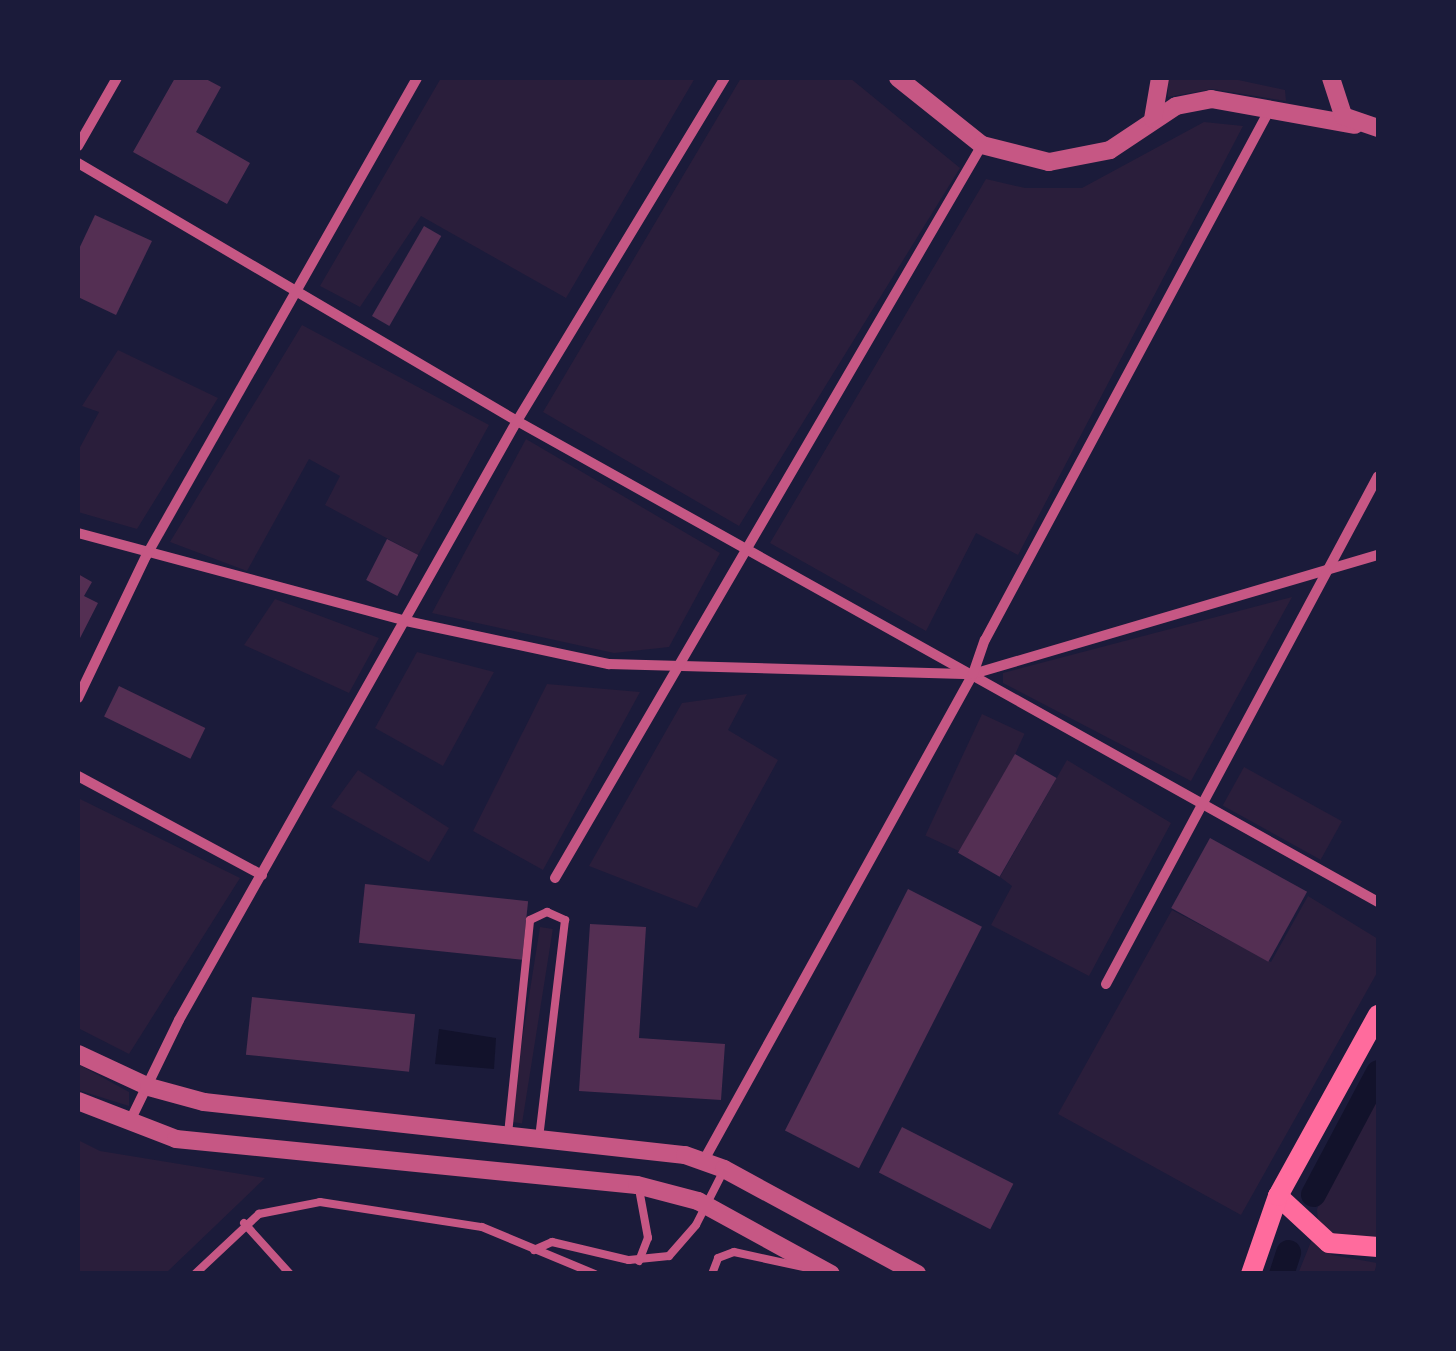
<!DOCTYPE html>
<html>
<head>
<meta charset="utf-8">
<style>
  body { margin:0 }
  #map { position:relative; width:1456px; height:1351px; overflow:hidden; background:#1b1b3a; font-family:Cabin,sans-serif }
  div>[style] { position:absolute }
  .green>* { inset:0; background:#2a1e3b; transform-origin:0 0 }
  .water>* { inset:0; background:#12122b }
  .canal>* { height:25px; margin:-12.5px; padding:0 12.5px; transform-origin:12.5px; border-radius:12.5px; background:#12122b }
  .building>* { inset:0; background:#542f53; transform-origin:0 0 }
  .service>* { height:8px; margin:-4px; padding:0 4px; transform-origin:4px; border-radius:4px; background:#c65784 }
  .minor>* { height:10px; margin:-5px; padding:0 5px; transform-origin:5px; border-radius:5px; background:#c65784 }
  .tertiary>* { height:18px; margin:-9px; padding:0 9px; transform-origin:9px; border-radius:9px; background:#c65784 }
  .secondary>* { height:20px; margin:-10px; padding:0 10px; transform-origin:10px; border-radius:10px; background:#ff6b9d }
  span { translate:-50% -50%; white-space:nowrap; text-align:center; line-height:1.15; -webkit-text-stroke:9px #1b1b3a; paint-order:stroke }
  .frame { position:absolute; inset:0; border:80px solid #1b1b3a; pointer-events:none }
</style>
</head>
<body>
<div id="map">
  <div class="green">
    <div style="clip-path:polygon(441px 78px,695px 78px,566px 298px,421px 216px,360px 307px,320px 286px)"></div>
    <div style="clip-path:polygon(741px 78px,850px 78px,960px 168px,739px 526px,543px 412px)"></div>
    <div style="clip-path:polygon(1168px 78px,1229px 78px,1285px 90px,1286px 101px,1212px 89px,1168px 97px)"></div>
    <div style="clip-path:polygon(1204px 122px,1243px 126px,1018px 555px,976px 533px,926px 631px,770px 543px,986px 179px,1025px 188px,1082px 188px)"></div>
    <div style="clip-path:polygon(302px 325px,489px 425px,418px 555px,325px 505px,340px 476px,309px 459px,247px 571px,170px 542px)"></div>
    <div style="clip-path:polygon(118px 350px,218px 398px,137px 529px,78px 512px,78px 451px,99px 412px,82px 406px)"></div>
    <div style="clip-path:polygon(526px 439px,720px 553px,669px 647px,614px 653px,432px 613px)"></div>
    <div style="clip-path:polygon(1292px 597px,1191px 781px,1003px 683px,1003px 673px)"></div>
    <div style="clip-path:polygon(275px 599px,379px 638px,349px 693px,244px 645px)"></div>
    <div style="clip-path:polygon(417px 652px,494px 672px,443px 766px,375px 728px)"></div>
    <div style="clip-path:polygon(547px 684px,640px 692px,543px 870px,473px 831px)"></div>
    <div style="clip-path:polygon(747px 694px,728px 730px,778px 760px,697px 908px,589px 866px,682px 703px)"></div>
    <div style="left:982px;top:714px;width:47px;height:134px;rotate:25deg"></div>
    <div style="clip-path:polygon(1067px 760px,1171px 823px,1089px 976px,991px 925px,1012px 886px,1000px 877px)"></div>
    <div style="left:1244px;top:767px;width:112px;height:44px;rotate:29deg"></div>
    <div style="clip-path:polygon(358px 770px,449px 828px,429px 862px,331px 807px)"></div>
    <div style="clip-path:polygon(78px 798px,240px 878px,129px 1054px,78px 1028px)"></div>
    <div style="clip-path:polygon(1308px 896px,1378px 939px,1378px 971px,1241px 1215px,1058px 1114px,1172px 910px,1271px 962px)"></div>
    <div style="left:540px;top:927px;width:13px;height:197px;rotate:9deg"></div>
    <div style="clip-path:polygon(78px 1064px,129px 1092px,129px 1106px,78px 1090px)"></div>
    <div style="clip-path:polygon(1378px 1089px,1378px 1232px,1375px 1243px,1342px 1246px,1318px 1223px,1317px 1209px)"></div>
    <div style="clip-path:polygon(78px 1140px,100px 1151px,265px 1178px,166px 1273px,78px 1273px)"></div>
    <div style="clip-path:polygon(1312px 1239px,1332px 1255px,1377px 1263px,1374px 1273px,1298px 1274px)"></div>
  </div>
  <div class="water">
    <div style="clip-path:polygon(439px 1029px,496px 1038px,494px 1069px,435px 1064px)"></div>
  </div>
  <div class="canal">
    <div style="left:1313px;top:1194px;width:138px;rotate:-62deg"></div>
    <div style="left:1281px;top:1274px;width:23px;rotate:-72deg"></div>
  </div>
  <div class="building">
    <div style="clip-path:polygon(175px 78px,204px 78px,221px 87px,196px 132px,250px 163px,227px 204px,133px 152px)"></div>
    <div style="clip-path:polygon(95px 215px,152px 241px,116px 315px,78px 297px,78px 251px)"></div>
    <div style="left:424px;top:226px;width:20px;height:104px;rotate:30deg"></div>
    <div style="left:387px;top:539px;width:35px;height:46px;rotate:27deg"></div>
    <div style="clip-path:polygon(78px 574px,92px 582px,84px 596px,98px 603px,78px 642px)"></div>
    <div style="left:119px;top:686px;width:96px;height:34px;rotate:26deg"></div>
    <div style="left:1015px;top:754px;width:48px;height:114px;rotate:30deg"></div>
    <div style="left:1210px;top:838px;width:111px;height:80px;rotate:29deg"></div>
    <div style="left:365px;top:884px;width:164px;height:59px;rotate:6deg"></div>
    <div style="left:908px;top:889px;width:83px;height:271px;rotate:27deg"></div>
    <div style="clip-path:polygon(590px 924px,646px 927px,639px 1038px,725px 1044px,721px 1100px,579px 1091px)"></div>
    <div style="left:252px;top:997px;width:164px;height:58px;rotate:6deg"></div>
    <div style="left:902px;top:1127px;width:125px;height:51px;rotate:27deg"></div>
  </div>
  <div class="service">
    <div style="left:508px;top:1134px;width:215px;rotate:-84.1deg"></div>
    <div style="left:530px;top:920px;width:19px;rotate:-25deg"></div>
    <div style="left:547px;top:912px;width:20px;rotate:24deg"></div>
    <div style="left:565px;top:920px;width:219px;rotate:96.8deg"></div>
    <div style="left:244px;top:1223px;width:69px;rotate:48deg"></div>
    <div style="left:534px;top:1250px;width:20px;rotate:-24deg"></div>
    <div style="left:552px;top:1242px;width:79px;rotate:13.2deg"></div>
    <div style="left:629px;top:1260px;width:40px;rotate:-5.7deg"></div>
    <div style="left:669px;top:1256px;width:41px;rotate:-48.9deg"></div>
    <div style="left:696px;top:1225px;width:59px;rotate:-63deg"></div>
    <div style="left:639px;top:1261px;width:25px;rotate:-69deg"></div>
    <div style="left:648px;top:1238px;width:50px;rotate:-100.4deg"></div>
    <div style="left:195px;top:1274px;width:88px;rotate:-43.2deg"></div>
    <div style="left:259px;top:1214px;width:62px;rotate:-11.1deg"></div>
    <div style="left:320px;top:1202px;width:164px;rotate:8.8deg"></div>
    <div style="left:482px;top:1227px;width:122px;rotate:22.6deg"></div>
    <div style="left:712px;top:1274px;width:17px;rotate:-69deg"></div>
    <div style="left:718px;top:1258px;width:17px;rotate:-21deg"></div>
    <div style="left:734px;top:1252px;width:76px;rotate:12.2deg"></div>
  </div>
  <div class="minor">
    <div style="left:78px;top:146px;width:78px;rotate:-60.2deg"></div>
    <div style="left:78px;top:163px;width:509px;rotate:30.44deg"></div>
    <div style="left:517px;top:421px;width:986px;rotate:29.19deg"></div>
    <div style="left:78px;top:533px;width:340px;rotate:15deg"></div>
    <div style="left:406px;top:621px;width:208px;rotate:12deg"></div>
    <div style="left:609px;top:664px;width:364px;rotate:1.6deg"></div>
    <div style="left:973px;top:674px;width:422px;rotate:-16.4deg"></div>
    <div style="left:78px;top:698px;width:157px;rotate:-64.4deg"></div>
    <div style="left:146px;top:556px;width:549px;rotate:-60.45deg"></div>
    <div style="left:78px;top:776px;width:209px;rotate:28.3deg"></div>
    <div style="left:555px;top:878px;width:848px;rotate:-59.78deg"></div>
    <div style="left:1106px;top:984px;width:576px;rotate:-61.83deg"></div>
    <div style="left:129px;top:1123px;width:114px;rotate:-64.1deg"></div>
    <div style="left:179px;top:1020px;width:688px;rotate:-60.57deg"></div>
    <div style="left:517px;top:421px;width:401px;rotate:-58.8deg"></div>
    <div style="left:704px;top:1160px;width:555px;rotate:-61.04deg"></div>
    <div style="left:973px;top:674px;width:36px;rotate:-71deg"></div>
    <div style="left:985px;top:640px;width:603px;rotate:-61.78deg"></div>
  </div>
  <div class="tertiary">
    <div style="left:898px;top:78px;width:107px;rotate:38.6deg"></div>
    <div style="left:982px;top:145px;width:69px;rotate:14.2deg"></div>
    <div style="left:1049px;top:162px;width:62px;rotate:-11.1deg"></div>
    <div style="left:1110px;top:150px;width:79px;rotate:-33.7deg"></div>
    <div style="left:1176px;top:106px;width:36px;rotate:-11deg"></div>
    <div style="left:1211px;top:99px;width:146px;rotate:10.2deg"></div>
    <div style="left:1331px;top:78px;width:40px;rotate:72deg"></div>
    <div style="left:1343px;top:116px;width:37px;rotate:19deg"></div>
    <div style="left:1153px;top:119px;width:42px;rotate:-80.3deg"></div>
    <div style="left:78px;top:1054px;width:78px;rotate:24.9deg"></div>
    <div style="left:149px;top:1087px;width:57px;rotate:15.3deg"></div>
    <div style="left:204px;top:1102px;width:484px;rotate:6.3deg"></div>
    <div style="left:685px;top:1155px;width:41px;rotate:19.7deg"></div>
    <div style="left:724px;top:1169px;width:220px;rotate:28.5deg"></div>
    <div style="left:78px;top:1101px;width:105px;rotate:21.2deg"></div>
    <div style="left:176px;top:1139px;width:463px;rotate:5.7deg"></div>
    <div style="left:637px;top:1185px;width:63px;rotate:14.7deg"></div>
    <div style="left:698px;top:1201px;width:152px;rotate:28.8deg"></div>
  </div>
  <div class="secondary">
    <div style="left:1278px;top:1196px;width:69px;rotate:42.7deg"></div>
    <div style="left:1329px;top:1243px;width:49px;rotate:4.7deg"></div>
    <div style="left:1251px;top:1274px;width:83px;rotate:-70.9deg"></div>
    <div style="left:1278px;top:1196px;width:207px;rotate:-61.1deg"></div>
  </div>
  <div class="frame"></div>
</div>
</body>
</html>
